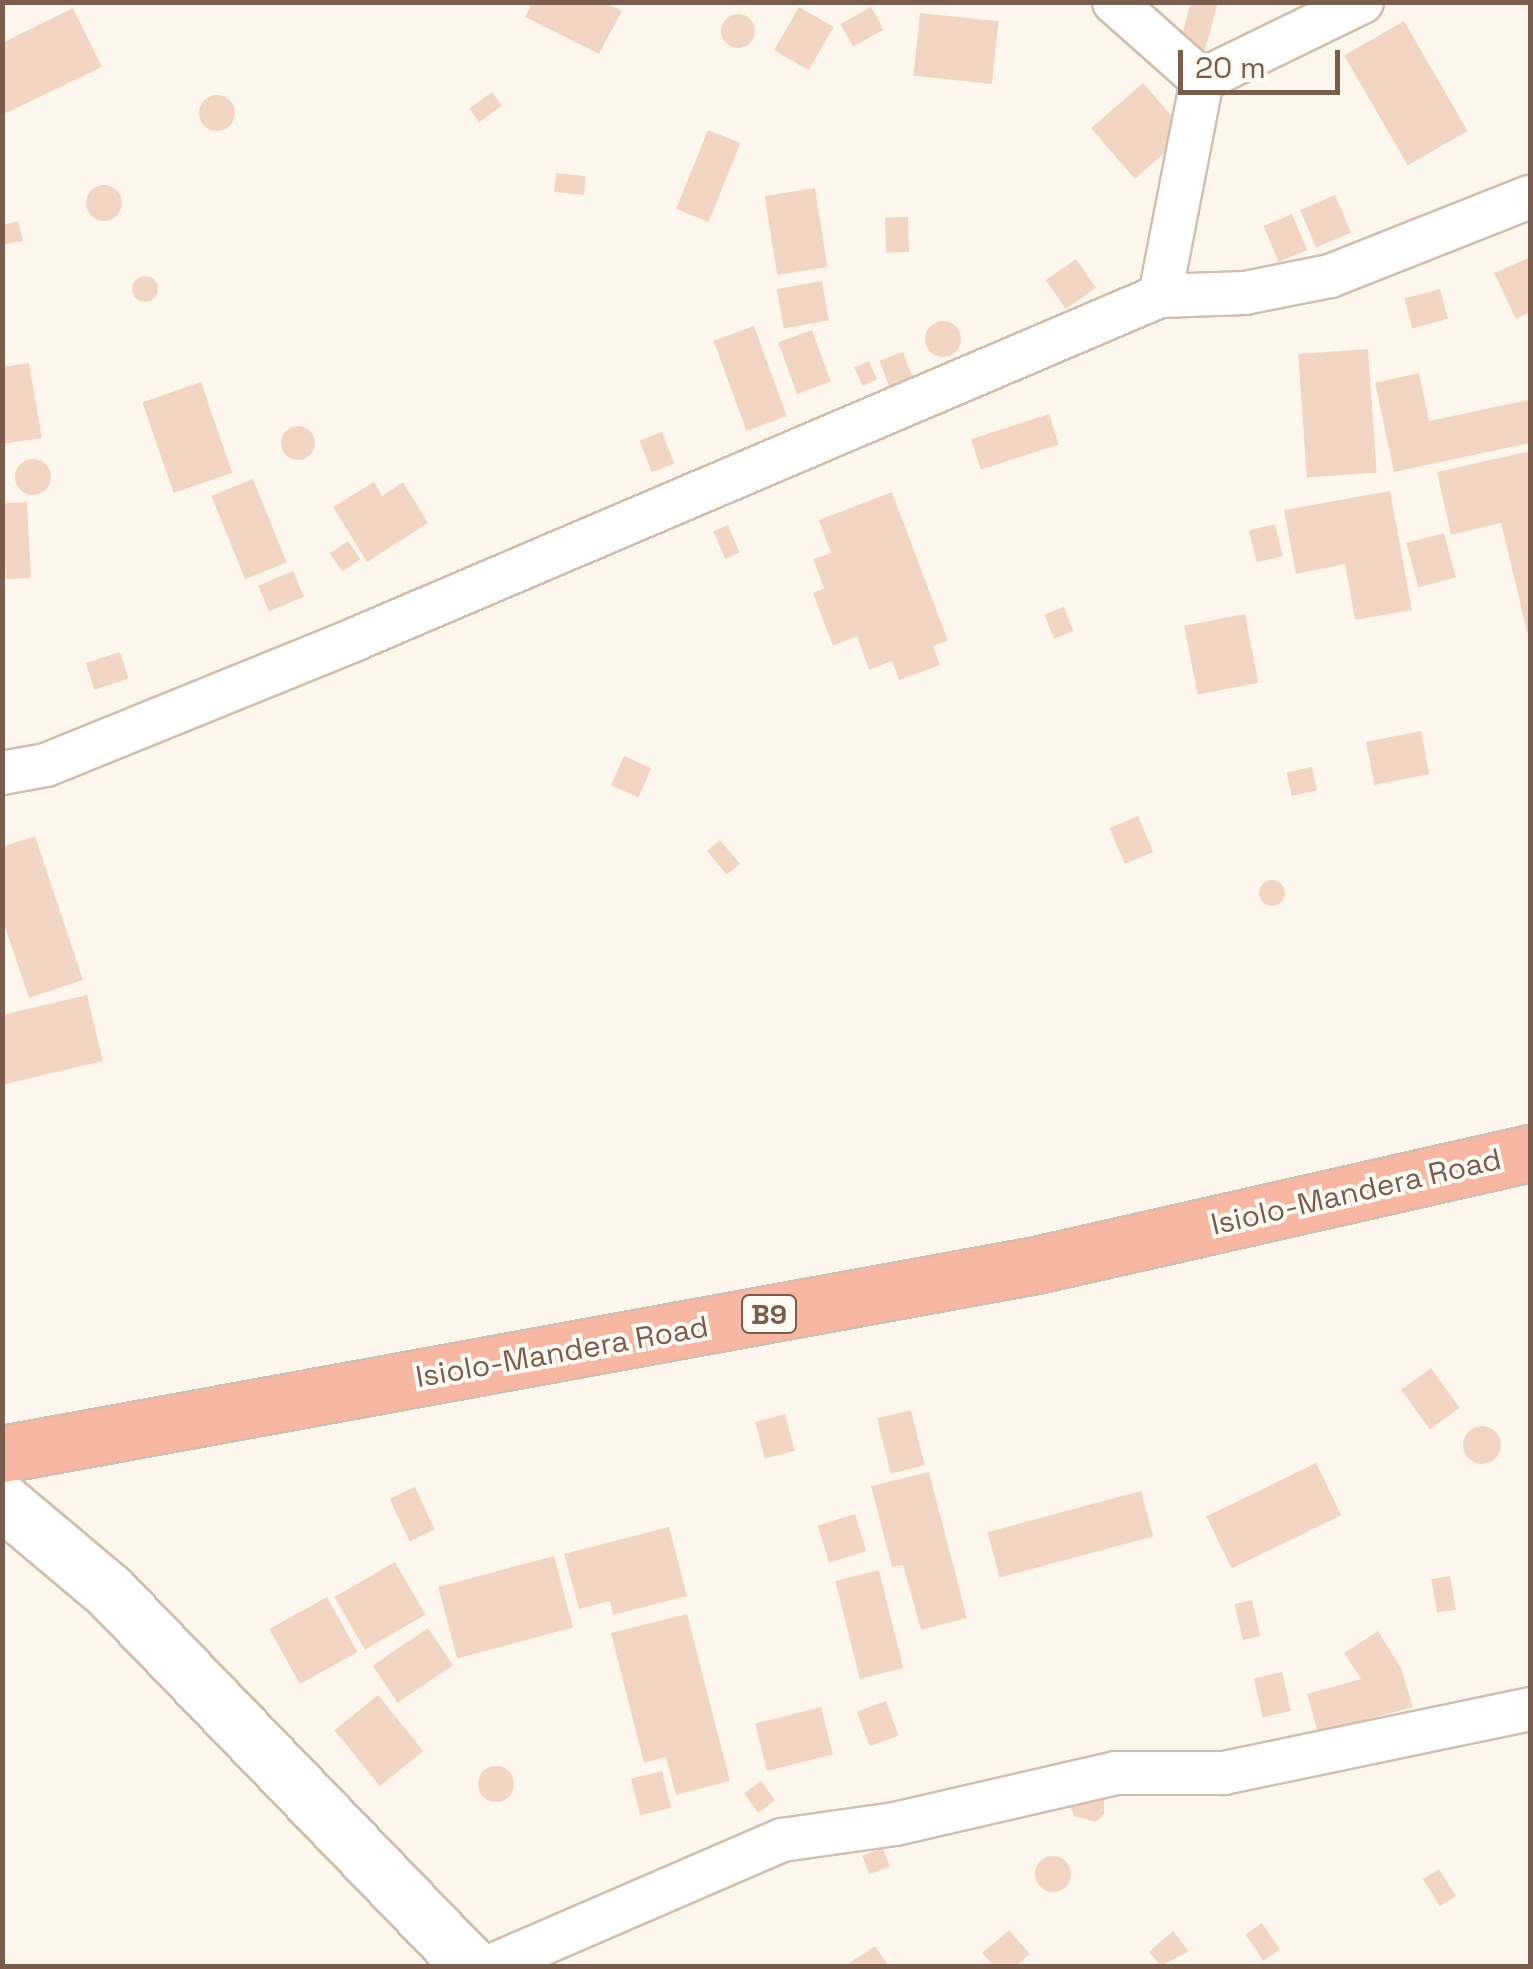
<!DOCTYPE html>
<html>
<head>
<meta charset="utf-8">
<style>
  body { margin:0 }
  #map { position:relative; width:1533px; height:1969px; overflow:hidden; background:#fdf6ec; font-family:"Space Grotesk",sans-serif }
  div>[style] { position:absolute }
  .building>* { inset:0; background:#f3d5c3; transform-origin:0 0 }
  .round { border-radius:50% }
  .roads { filter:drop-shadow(2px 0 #d1beb0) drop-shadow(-2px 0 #d1beb0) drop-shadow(0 2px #d1beb0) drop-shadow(0 -2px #d1beb0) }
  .street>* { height:42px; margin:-21px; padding:0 21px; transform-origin:21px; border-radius:21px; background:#fff }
  .secondary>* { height:55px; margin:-27.5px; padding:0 27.5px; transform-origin:27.5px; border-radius:27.5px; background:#fff }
  .highway>* { height:55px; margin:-27.5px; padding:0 27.5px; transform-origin:27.5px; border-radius:27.5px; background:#f7b7a3 }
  span { translate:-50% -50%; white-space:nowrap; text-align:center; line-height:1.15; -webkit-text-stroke:8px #fffaf3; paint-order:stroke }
  .shield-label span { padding:2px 8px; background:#fffaf3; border:2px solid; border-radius:8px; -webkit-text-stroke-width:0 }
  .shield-label { font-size:28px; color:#7a5c4d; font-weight:700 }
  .street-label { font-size:30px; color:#7a5c4d }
  .frame { position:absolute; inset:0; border:5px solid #7a5c4d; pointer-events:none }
  .scale { position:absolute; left:1178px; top:50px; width:162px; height:45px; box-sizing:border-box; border:5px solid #7a5c4d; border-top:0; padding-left:12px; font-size:30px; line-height:35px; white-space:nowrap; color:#7a5c4d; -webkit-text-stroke:8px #fffaf3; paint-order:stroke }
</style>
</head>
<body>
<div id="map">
  <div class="building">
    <div style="clip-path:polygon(532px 2px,605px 2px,622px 11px,599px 54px,525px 17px)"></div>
    <div style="clip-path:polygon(1191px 2px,1218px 2px,1205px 50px,1180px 43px)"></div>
    <div style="left:799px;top:7px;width:40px;height:50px;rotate:30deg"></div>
    <div style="left:871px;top:7px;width:26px;height:35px;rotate:61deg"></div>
    <div style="clip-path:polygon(73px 8px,102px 67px,2px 115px,2px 43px)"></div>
    <div style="left:920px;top:13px;width:79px;height:63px;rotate:6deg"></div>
    <div class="round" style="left:721px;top:14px;width:34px;height:34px"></div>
    <div style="left:1404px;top:21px;width:127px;height:69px;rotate:60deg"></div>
    <div style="left:1143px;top:83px;width:67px;height:69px;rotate:49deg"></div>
    <div style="left:492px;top:92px;width:17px;height:28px;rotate:54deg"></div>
    <div class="round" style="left:199px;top:95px;width:36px;height:36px"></div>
    <div style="left:708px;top:130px;width:35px;height:85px;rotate:22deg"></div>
    <div style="left:556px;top:173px;width:30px;height:19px;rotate:6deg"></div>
    <div class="round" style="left:86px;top:185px;width:36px;height:36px"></div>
    <div style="left:815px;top:188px;width:80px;height:51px;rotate:81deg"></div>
    <div style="left:1335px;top:195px;width:41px;height:38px;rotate:67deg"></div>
    <div style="left:1292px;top:214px;width:39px;height:31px;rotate:67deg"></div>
    <div style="left:908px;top:217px;width:35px;height:23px;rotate:88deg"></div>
    <div style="clip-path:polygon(18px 221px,23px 241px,2px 245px,2px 225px)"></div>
    <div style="clip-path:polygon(1528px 258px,1530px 312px,1516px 319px,1494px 273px)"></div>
    <div style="left:1076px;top:259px;width:35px;height:37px;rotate:55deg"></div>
    <div class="round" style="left:132px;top:276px;width:26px;height:26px"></div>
    <div style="left:822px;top:281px;width:40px;height:46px;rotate:80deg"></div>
    <div style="left:1440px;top:289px;width:31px;height:37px;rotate:75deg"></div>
    <div class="round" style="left:925px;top:321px;width:36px;height:36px"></div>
    <div style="left:754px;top:326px;width:96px;height:43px;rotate:70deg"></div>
    <div style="left:812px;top:330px;width:55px;height:36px;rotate:70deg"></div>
    <div style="left:1368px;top:349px;width:124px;height:70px;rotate:86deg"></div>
    <div style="left:903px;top:352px;width:29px;height:25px;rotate:70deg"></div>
    <div style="left:869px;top:361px;width:20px;height:16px;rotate:66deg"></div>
    <div style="clip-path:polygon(29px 363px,42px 438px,2px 444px,2px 367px)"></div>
    <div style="clip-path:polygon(1419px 373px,1429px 421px,1528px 400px,1530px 443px,1394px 472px,1375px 383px)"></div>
    <div style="left:201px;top:382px;width:96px;height:62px;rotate:71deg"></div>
    <div style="left:1049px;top:414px;width:32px;height:82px;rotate:72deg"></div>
    <div class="round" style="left:281px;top:426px;width:34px;height:34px"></div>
    <div style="left:662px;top:432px;width:34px;height:24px;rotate:69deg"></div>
    <div style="clip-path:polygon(1530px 451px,1530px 640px,1529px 640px,1501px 523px,1451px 535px,1437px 472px)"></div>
    <div class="round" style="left:15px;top:459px;width:36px;height:36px"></div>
    <div style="left:253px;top:479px;width:90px;height:45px;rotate:68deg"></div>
    <div style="clip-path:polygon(374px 482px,382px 496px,403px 482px,428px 523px,367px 562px,333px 507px)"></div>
    <div style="clip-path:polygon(1390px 491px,1412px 610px,1355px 620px,1345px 564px,1296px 574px,1284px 510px)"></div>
    <div style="clip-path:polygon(892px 492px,948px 641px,933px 646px,940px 665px,899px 680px,892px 661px,869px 670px,857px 636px,833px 646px,813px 593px,824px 588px,813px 559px,831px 553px,819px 520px)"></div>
    <div style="left:27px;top:502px;width:76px;height:25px;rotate:87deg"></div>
    <div style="left:1275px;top:524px;width:33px;height:27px;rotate:76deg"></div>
    <div style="left:728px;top:525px;width:30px;height:16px;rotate:67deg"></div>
    <div style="left:1444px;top:533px;width:46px;height:39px;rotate:75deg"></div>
    <div style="left:348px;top:541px;width:22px;height:22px;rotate:56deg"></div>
    <div style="left:293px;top:571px;width:28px;height:38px;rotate:67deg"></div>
    <div style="left:1064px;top:607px;width:26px;height:21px;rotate:69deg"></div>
    <div style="left:1245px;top:614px;width:70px;height:62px;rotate:79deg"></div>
    <div style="left:120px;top:652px;width:28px;height:36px;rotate:72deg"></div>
    <div style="left:1421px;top:731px;width:44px;height:56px;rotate:79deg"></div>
    <div style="left:624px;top:756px;width:30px;height:32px;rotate:24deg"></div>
    <div style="left:1312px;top:767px;width:24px;height:26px;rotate:78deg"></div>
    <div style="left:1138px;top:816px;width:39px;height:31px;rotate:67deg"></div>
    <div style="clip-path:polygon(35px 836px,83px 980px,29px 998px,2px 918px,2px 847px)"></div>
    <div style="left:720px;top:840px;width:31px;height:17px;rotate:50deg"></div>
    <div class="round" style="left:1259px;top:880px;width:26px;height:26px"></div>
    <div style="clip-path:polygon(87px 995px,103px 1061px,2px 1085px,2px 1015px)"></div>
    <div style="left:1431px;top:1368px;width:49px;height:37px;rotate:54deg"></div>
    <div style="left:911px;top:1410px;width:57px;height:35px;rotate:76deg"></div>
    <div style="left:785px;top:1414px;width:38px;height:31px;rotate:75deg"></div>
    <div class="round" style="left:1463px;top:1426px;width:38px;height:38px"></div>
    <div style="left:1316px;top:1463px;width:58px;height:122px;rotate:64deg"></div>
    <div style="clip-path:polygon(929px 1472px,967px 1618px,921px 1630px,903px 1565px,892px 1567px,871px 1486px)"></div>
    <div style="left:415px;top:1487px;width:47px;height:28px;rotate:65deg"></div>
    <div style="left:1141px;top:1491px;width:47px;height:159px;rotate:75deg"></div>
    <div style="left:855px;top:1514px;width:39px;height:39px;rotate:73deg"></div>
    <div style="clip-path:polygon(669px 1527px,687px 1596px,613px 1615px,610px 1601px,579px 1609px,564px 1554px)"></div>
    <div style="left:554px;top:1556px;width:74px;height:120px;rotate:75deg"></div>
    <div style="left:395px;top:1562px;width:61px;height:70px;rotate:60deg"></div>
    <div style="left:879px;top:1570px;width:101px;height:45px;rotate:76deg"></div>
    <div style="left:1450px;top:1576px;width:34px;height:19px;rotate:80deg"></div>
    <div style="left:327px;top:1597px;width:63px;height:66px;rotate:61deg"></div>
    <div style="left:1252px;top:1600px;width:37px;height:18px;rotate:77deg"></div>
    <div style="clip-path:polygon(687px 1614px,730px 1781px,676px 1795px,666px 1757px,644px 1763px,611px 1633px)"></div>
    <div style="left:428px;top:1628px;width:45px;height:67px;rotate:56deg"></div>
    <div style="clip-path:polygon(1378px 1631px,1401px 1668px,1413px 1707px,1318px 1733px,1307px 1694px,1361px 1679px,1344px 1653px)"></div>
    <div style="left:1282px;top:1672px;width:40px;height:29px;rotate:77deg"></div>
    <div style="left:378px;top:1695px;width:72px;height:56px;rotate:51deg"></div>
    <div style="left:886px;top:1701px;width:37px;height:31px;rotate:70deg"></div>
    <div style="left:821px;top:1707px;width:49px;height:68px;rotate:76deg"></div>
    <div class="round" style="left:478px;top:1766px;width:36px;height:36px"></div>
    <div style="left:662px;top:1771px;width:38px;height:32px;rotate:76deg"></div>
    <div style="left:761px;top:1781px;width:24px;height:21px;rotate:54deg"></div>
    <div style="clip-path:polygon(1104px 1797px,1104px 1814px,1096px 1822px,1074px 1816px,1070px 1805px)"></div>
    <div style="left:883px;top:1848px;width:20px;height:22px;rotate:70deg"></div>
    <div class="round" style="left:1035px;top:1856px;width:36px;height:36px"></div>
    <div style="left:1439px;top:1869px;width:32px;height:19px;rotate:58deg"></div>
    <div style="left:1262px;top:1923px;width:32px;height:20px;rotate:56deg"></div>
    <div style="clip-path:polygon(1009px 1930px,1030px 1954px,1016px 1966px,994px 1966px,982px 1953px)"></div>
    <div style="clip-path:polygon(1173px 1931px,1189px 1951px,1161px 1966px,1149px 1952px)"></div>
    <div style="clip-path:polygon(875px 1946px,889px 1966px,845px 1966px)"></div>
  </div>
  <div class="roads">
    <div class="street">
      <div style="left:1114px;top:2px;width:118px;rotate:41.6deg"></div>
      <div style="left:1160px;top:296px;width:220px;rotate:-79deg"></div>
      <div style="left:1202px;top:80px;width:178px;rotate:-26deg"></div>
      <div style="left:2px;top:773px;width:45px;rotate:-10.3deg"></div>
      <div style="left:46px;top:765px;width:337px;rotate:-22.1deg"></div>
      <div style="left:358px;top:638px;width:872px;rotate:-23.1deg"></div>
      <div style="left:1160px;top:296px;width:85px;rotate:-2deg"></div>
      <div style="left:1245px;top:293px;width:87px;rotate:-11.3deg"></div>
      <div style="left:1330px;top:276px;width:215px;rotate:-21.6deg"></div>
      <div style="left:491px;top:1966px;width:317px;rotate:-23.4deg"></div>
      <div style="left:782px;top:1840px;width:114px;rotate:-8.1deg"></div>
      <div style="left:895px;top:1824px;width:227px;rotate:-13deg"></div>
      <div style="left:1116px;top:1773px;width:108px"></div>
      <div style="left:1224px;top:1773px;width:313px;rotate:-11.8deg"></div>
    </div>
    <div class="secondary">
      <div style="left:2px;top:1501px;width:140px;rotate:40.1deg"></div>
      <div style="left:109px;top:1591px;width:521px;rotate:46.01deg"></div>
    </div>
    <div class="highway">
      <div style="left:2px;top:1454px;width:1051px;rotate:-10.36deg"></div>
      <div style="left:1036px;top:1265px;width:507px;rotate:-12.77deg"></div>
    </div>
  </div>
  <div class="shield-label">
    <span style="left:769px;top:1314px">B9</span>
  </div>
  <div class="street-label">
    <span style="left:1356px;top:1192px;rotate:-13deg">Isiolo-Mandera Road</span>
    <span style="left:562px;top:1352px;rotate:-10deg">Isiolo-Mandera Road</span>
  </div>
  <div class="frame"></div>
  <div class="scale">20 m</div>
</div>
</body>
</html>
